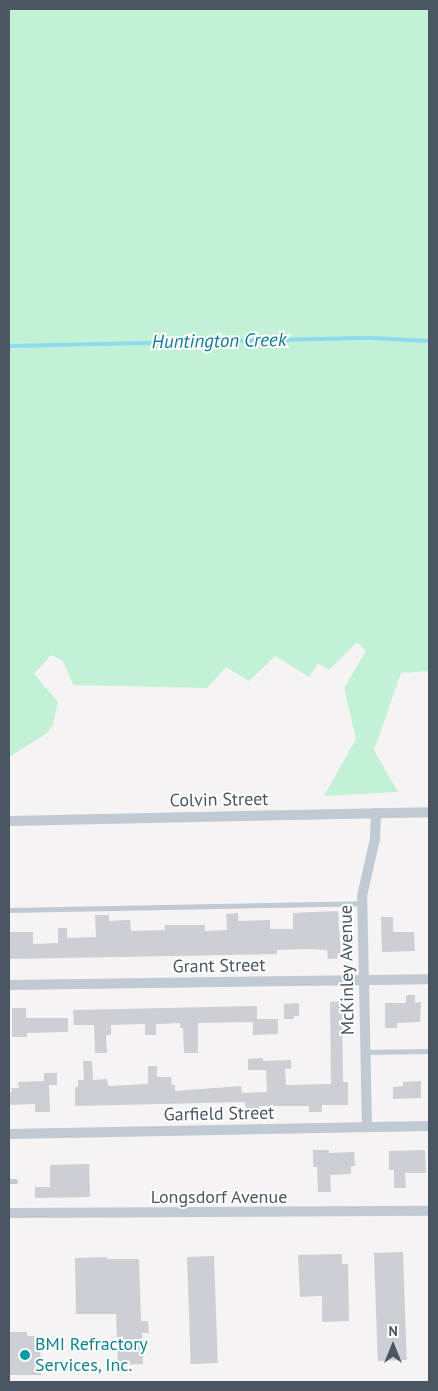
<!DOCTYPE html>
<html>
<head>
<meta charset="utf-8">
<style>
  body { margin:0 }
  #map { position:relative; width:438px; height:1391px; overflow:hidden; background:#f5f3f3; font-family:"PT Sans",sans-serif }
  div>[style] { position:absolute }
  .green>* { inset:0; background:#c3f1d5 }
  .stream>* { height:4px; margin:-2px; padding:0 2px; transform-origin:2px; border-radius:2px; background:#90daee }
  .building>* { inset:0; background:#cdcfd5; transform-origin:0 0 }
  .service>* { height:5px; margin:-2.5px; padding:0 2.5px; transform-origin:2.5px; border-radius:2.5px; background:#c1cad2 }
  .minor>* { height:10px; margin:-5px; padding:0 5px; transform-origin:5px; border-radius:5px; background:#c1cad2 }
  .dots>* { width:14px; height:14px; translate:-50% -50%; box-sizing:border-box; border:2px solid #fff; border-radius:50% }
  span { translate:-50% -50%; white-space:nowrap; text-align:center; line-height:1.15; -webkit-text-stroke:4px #fff; paint-order:stroke }
  .street-label { font-size:18px; color:#4a5661 }
  .culture-label { font-size:18px; color:#0d838f }
  .left { translate:0 -50%; text-align:left }
  .water-label { font-size:19px; color:#0c7c9b; font-style:italic }
  .frame { position:absolute; inset:0; border:10px solid #4a5661; pointer-events:none }
  .north { position:absolute; left:368px; top:1321px; width:50px; height:50px; -webkit-text-stroke:4px #fff; paint-order:stroke; rotate:0deg; font-size:14px; font-weight:700; line-height:20px; text-align:center; color:#4a5661 }
  .north::after { content:''; display:block; margin:auto; width:18px; height:22px; background:#4a5661; clip-path:polygon(50% 0,100% 100%,50% 72%,0 100%) }
</style>
</head>
<body>
<div id="map">
  <div class="green">
    <div style="clip-path:polygon(9px 9px,429px 9px,429px 671px,401px 673px,374px 750px,398px 792px,324px 796px,356px 739px,344px 688px,366px 651px,357px 642px,329px 670px,318px 663px,309px 677px,275px 656px,249px 681px,226px 667px,207px 688px,73px 685px,63px 661px,51px 655px,34px 674px,58px 702px,53px 725px,47px 733px,9px 757px)"></div>
  </div>
  <div class="stream">
    <div style="left:9px;top:346px;width:363px;rotate:-1.3deg"></div>
    <div style="left:372px;top:338px;width:57px;rotate:3deg"></div>
  </div>
  <div class="building">
    <div style="clip-path:polygon(338px 911px,341px 958px,328px 959px,327px 950px,307px 949px,277px 950px,277px 954px,9px 959px,9px 932px,33px 932px,33px 944px,58px 943px,58px 928px,67px 928px,67px 938px,96px 937px,95px 915px,109px 915px,109px 921px,130px 920px,131px 931px,165px 930px,165px 925px,205px 925px,205px 931px,227px 930px,226px 914px,238px 913px,238px 921px,270px 920px,270px 929px,293px 929px,293px 913px)"></div>
    <div style="clip-path:polygon(381px 917px,393px 917px,393px 932px,414px 932px,415px 951px,382px 952px)"></div>
    <div style="clip-path:polygon(406px 995px,415px 995px,415px 1003px,421px 1002px,420px 1022px,397px 1023px,397px 1028px,385px 1028px,385px 1003px,406px 1003px)"></div>
    <div style="clip-path:polygon(342px 1001px,343px 1082px,348px 1082px,348px 1105px,322px 1105px,322px 1112px,309px 1112px,309px 1106px,259px 1106px,259px 1110px,246px 1110px,245px 1102px,75px 1106px,75px 1087px,78px 1087px,78px 1080px,84px 1080px,83px 1061px,92px 1061px,93px 1080px,107px 1079px,108px 1085px,110px 1086px,148px 1084px,148px 1066px,157px 1066px,157px 1077px,171px 1077px,172px 1085px,175px 1085px,175px 1091px,241px 1086px,242px 1093px,267px 1092px,266px 1070px,248px 1070px,248px 1059px,263px 1058px,263px 1061px,291px 1060px,291px 1069px,285px 1069px,286px 1085px,331px 1084px,330px 1002px)"></div>
    <div style="clip-path:polygon(299px 1003px,299px 1016px,294px 1016px,294px 1019px,284px 1019px,284px 1004px)"></div>
    <div style="clip-path:polygon(257px 1006px,257px 1019px,278px 1019px,278px 1034px,253px 1035px,253px 1022px,198px 1023px,198px 1053px,184px 1053px,183px 1028px,180px 1028px,180px 1023px,156px 1024px,156px 1035px,145px 1035px,145px 1024px,111px 1025px,111px 1035px,106px 1035px,107px 1053px,95px 1053px,94px 1025px,74px 1025px,73px 1010px)"></div>
    <div style="clip-path:polygon(12px 1008px,26px 1008px,26px 1018px,68px 1018px,68px 1032px,27px 1033px,27px 1037px,12px 1037px)"></div>
    <div style="clip-path:polygon(44px 1073px,57px 1073px,57px 1085px,49px 1085px,50px 1112px,35px 1112px,35px 1104px,9px 1105px,9px 1093px,12px 1092px,11px 1088px,19px 1088px,18px 1082px,44px 1081px)"></div>
    <div style="clip-path:polygon(421px 1081px,421px 1098px,393px 1099px,393px 1087px,403px 1086px,403px 1082px)"></div>
    <div style="clip-path:polygon(313px 1150px,329px 1150px,329px 1153px,354px 1152px,355px 1166px,351px 1166px,351px 1174px,330px 1175px,331px 1192px,318px 1192px,317px 1167px,313px 1167px)"></div>
    <div style="clip-path:polygon(425px 1150px,426px 1173px,405px 1173px,406px 1188px,394px 1188px,394px 1170px,389px 1170px,389px 1151px)"></div>
    <div style="clip-path:polygon(89px 1164px,90px 1197px,35px 1198px,35px 1187px,50px 1187px,50px 1165px)"></div>
    <div style="left:403px;top:1252px;width:108px;height:29px;rotate:88deg"></div>
    <div style="clip-path:polygon(342px 1254px,342px 1264px,348px 1264px,349px 1321px,322px 1322px,322px 1296px,300px 1297px,298px 1255px)"></div>
    <div style="left:214px;top:1256px;width:107px;height:27px;rotate:88deg"></div>
    <div style="clip-path:polygon(107px 1257px,107px 1259px,139px 1259px,141px 1321px,148px 1321px,149px 1333px,142px 1333px,143px 1364px,118px 1365px,116px 1314px,76px 1314px,75px 1258px)"></div>
    <div style="clip-path:polygon(9px 1332px,27px 1332px,27px 1336px,40px 1336px,41px 1375px,9px 1375px)"></div>
  </div>
  <div class="service">
    <div style="left:9px;top:910px;width:353px;rotate:-1.1deg"></div>
    <div style="left:365px;top:1052px;width:64px;rotate:-0.9deg"></div>
    <div style="left:9px;top:1181px;width:6px"></div>
  </div>
  <div class="minor">
    <div style="left:9px;top:821px;width:420px;rotate:-1.2deg"></div>
    <div style="left:9px;top:985px;width:420px;rotate:-0.8deg"></div>
    <div style="left:367px;top:1127px;width:231px;rotate:-91.2deg"></div>
    <div style="left:362px;top:896px;width:58px;rotate:-77.2deg"></div>
    <div style="left:375px;top:839px;width:26px;rotate:-88deg"></div>
    <div style="left:9px;top:1134px;width:420px;rotate:-1.1deg"></div>
    <div style="left:9px;top:1213px;width:420px;rotate:-0.3deg"></div>
  </div>
  <div class="dots">
    <div style="left:25px;top:1355px;background:#0f9aa8"></div>
  </div>
  <div class="street-label">
    <span style="left:219px;top:800px;rotate:-1deg">Colvin Street</span>
    <span style="left:219px;top:966px;rotate:-1deg">Grant Street</span>
    <span style="left:347px;top:970px;rotate:-91deg">McKinley Avenue</span>
    <span style="left:219px;top:1114px;rotate:-1deg">Garfield Street</span>
    <span style="left:219px;top:1197px">Longsdorf Avenue</span>
  </div>
  <div class="culture-label">
    <span class="left" style="left:35px;top:1355px">BMI Refractory<br>Services, Inc.</span>
  </div>
  <div class="water-label">
    <span style="left:219px;top:341px;rotate:-1deg">Huntington Creek</span>
  </div>
  <div class="frame"></div>
  <div class="north">N</div>
</div>
</body>
</html>
